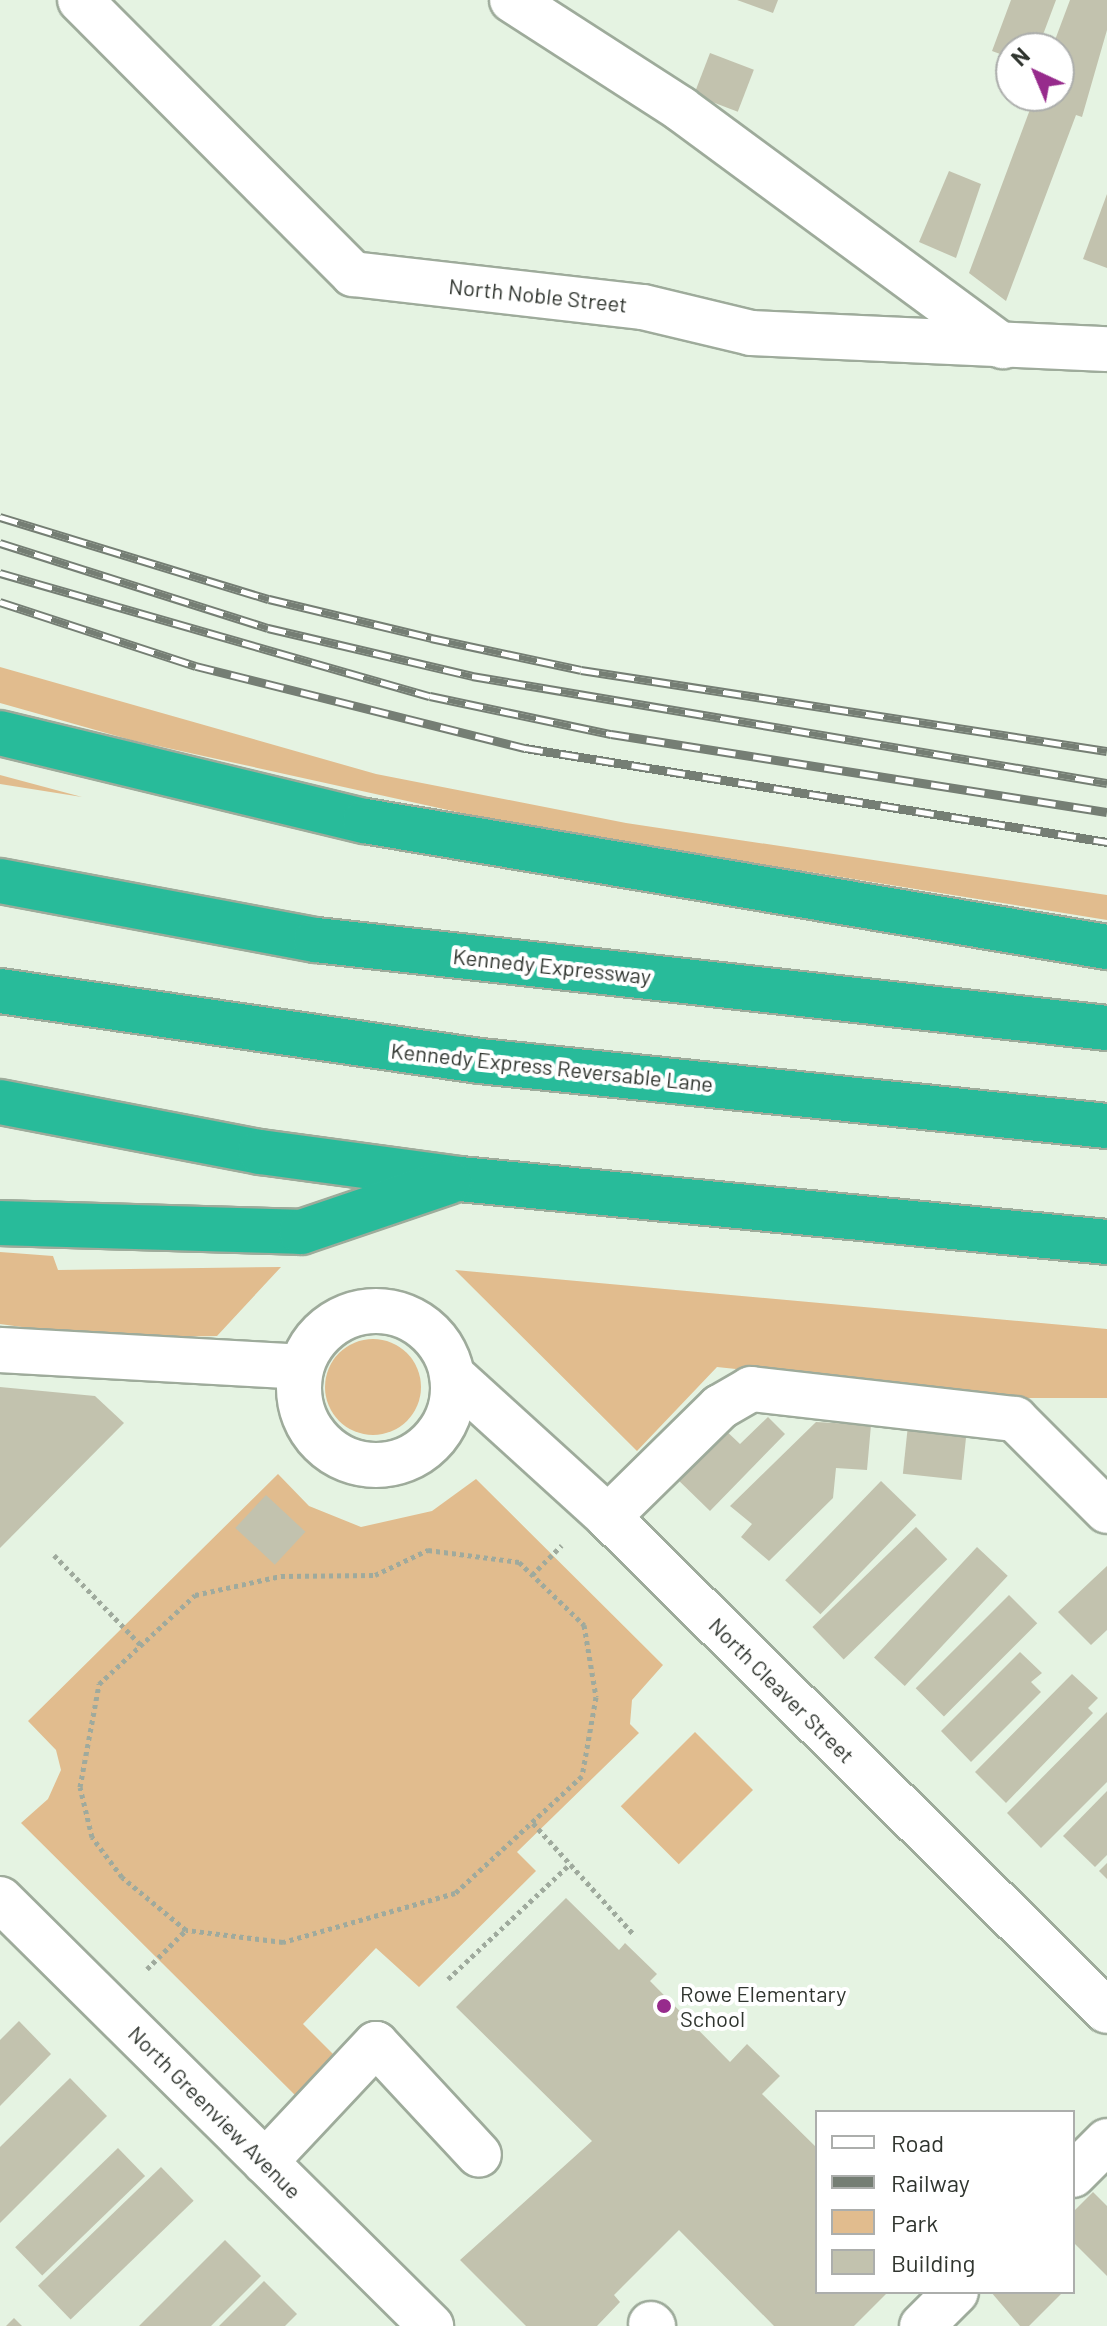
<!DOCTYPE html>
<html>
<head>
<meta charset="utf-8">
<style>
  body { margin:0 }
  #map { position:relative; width:1107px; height:2326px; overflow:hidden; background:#e5f3e2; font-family:Barlow,sans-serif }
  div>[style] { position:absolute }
  .green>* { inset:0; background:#e1bc8e; transform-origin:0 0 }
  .round { border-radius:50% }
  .building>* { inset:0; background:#c2c2ae; transform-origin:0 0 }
  .path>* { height:5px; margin-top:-2.5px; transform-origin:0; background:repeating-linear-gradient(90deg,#9faa9d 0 4px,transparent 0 8px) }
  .roads { filter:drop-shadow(2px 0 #9eab9b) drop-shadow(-2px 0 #9eab9b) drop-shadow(0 2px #9eab9b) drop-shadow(0 -2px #9eab9b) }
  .minor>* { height:44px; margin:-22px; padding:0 22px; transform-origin:22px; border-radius:22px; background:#fff }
  .minor>.ring { margin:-22px; padding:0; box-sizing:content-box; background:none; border:44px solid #fff; border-radius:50% }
  .highway>* { height:44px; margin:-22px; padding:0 22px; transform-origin:22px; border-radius:22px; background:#28bb9a }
  .rail>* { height:9px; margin-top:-4.5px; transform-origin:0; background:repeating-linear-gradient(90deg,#fff 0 18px,#757e74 0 36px); box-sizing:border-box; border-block:2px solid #757e74 }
  .dots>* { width:22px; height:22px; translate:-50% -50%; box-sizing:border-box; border:4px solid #fff; border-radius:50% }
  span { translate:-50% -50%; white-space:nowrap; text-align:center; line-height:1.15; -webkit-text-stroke:8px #fff; paint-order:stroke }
  .street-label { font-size:22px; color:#30352f }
  .poi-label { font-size:22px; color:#30352f }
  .left { translate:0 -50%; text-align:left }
  .legend { position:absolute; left:815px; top:2110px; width:260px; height:184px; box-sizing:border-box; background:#fff; border:2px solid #acaeac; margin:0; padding:10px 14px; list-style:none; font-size:24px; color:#30352f }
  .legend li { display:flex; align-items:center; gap:16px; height:40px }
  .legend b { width:40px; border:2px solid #acaeac }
  .north { position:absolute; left:995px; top:32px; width:80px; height:80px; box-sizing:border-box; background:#fff; border:2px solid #acaeac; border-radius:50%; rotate:316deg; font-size:22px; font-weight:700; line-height:32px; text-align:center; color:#30352f }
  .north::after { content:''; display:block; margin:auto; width:28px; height:36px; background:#972b8c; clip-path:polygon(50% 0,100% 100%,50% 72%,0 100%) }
</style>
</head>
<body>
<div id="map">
  <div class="green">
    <div style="clip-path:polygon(0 667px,376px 774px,626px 823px,1107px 895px,1107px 920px,507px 823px,131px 740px,0 703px)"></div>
    <div style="clip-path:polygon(0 775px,82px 797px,0 784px)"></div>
    <div style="clip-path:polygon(0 1252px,53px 1256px,58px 1270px,281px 1267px,217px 1336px,102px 1338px,0 1324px)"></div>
    <div style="clip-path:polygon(455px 1270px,1107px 1329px,1107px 1398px,1010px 1398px,717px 1367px,637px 1451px)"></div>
    <div class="round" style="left:325px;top:1339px;width:96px;height:96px"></div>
    <div style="clip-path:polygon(278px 1474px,309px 1506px,361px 1527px,432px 1511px,476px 1479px,663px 1665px,632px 1700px,630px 1724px,639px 1733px,517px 1852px,536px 1871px,419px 1987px,376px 1948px,303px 2024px,340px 2061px,302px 2102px,21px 1823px,48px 1799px,61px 1770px,56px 1750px,28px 1721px)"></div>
    <div style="left:695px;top:1732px;width:82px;height:105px;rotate:45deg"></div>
  </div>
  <div class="building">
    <div style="clip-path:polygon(737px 0,778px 0,773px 13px)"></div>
    <div style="clip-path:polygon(1011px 0,1056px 0,1038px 48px,1011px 48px,1011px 58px,992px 51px)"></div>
    <div style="clip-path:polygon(1070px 0,1107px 0,1107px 30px,1082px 117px,1076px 115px,1006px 301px,969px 273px,1035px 96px,1059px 96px,1059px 48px,1052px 48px)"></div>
    <div style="left:710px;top:53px;width:47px;height:45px;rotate:21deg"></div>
    <div style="clip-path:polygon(949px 171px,981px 184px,956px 258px,919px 242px)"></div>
    <div style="clip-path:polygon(1107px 194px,1107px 268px,1083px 259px)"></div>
    <div style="clip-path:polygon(0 1387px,95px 1396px,124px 1423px,0 1548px)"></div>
    <div style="clip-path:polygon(768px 1417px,785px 1434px,710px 1511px,672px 1474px,721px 1426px,740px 1444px)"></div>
    <div style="clip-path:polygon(816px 1422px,871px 1425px,867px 1470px,836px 1468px,833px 1498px,769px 1561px,741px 1537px,752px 1524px,730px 1506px)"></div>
    <div style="left:908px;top:1425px;width:59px;height:49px;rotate:6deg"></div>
    <div style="left:881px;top:1481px;width:49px;height:138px;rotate:44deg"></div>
    <div style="left:266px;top:1495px;width:54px;height:45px;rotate:43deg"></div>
    <div style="left:916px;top:1527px;width:45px;height:144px;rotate:46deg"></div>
    <div style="left:977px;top:1547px;width:42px;height:151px;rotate:43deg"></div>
    <div style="clip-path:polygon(1107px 1566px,1107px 1630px,1091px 1645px,1058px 1612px)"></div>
    <div style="left:1009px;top:1595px;width:40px;height:132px;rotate:45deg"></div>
    <div style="clip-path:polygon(1020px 1652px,1042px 1673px,1031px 1682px,1041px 1692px,971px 1762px,941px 1731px)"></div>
    <div style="clip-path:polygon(1072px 1674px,1098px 1698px,1088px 1708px,1093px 1713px,1006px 1803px,975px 1772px)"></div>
    <div style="clip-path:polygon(1107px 1712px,1107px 1782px,1041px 1848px,1007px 1813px)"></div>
    <div style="clip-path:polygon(1107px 1791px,1107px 1855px,1095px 1867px,1063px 1836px)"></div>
    <div style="clip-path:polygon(1107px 1863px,1107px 1879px,1099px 1871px)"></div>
    <div style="clip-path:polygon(566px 1898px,619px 1950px,625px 1943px,657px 1974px,650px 1981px,730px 2062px,747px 2044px,780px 2076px,762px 2094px,817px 2148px,817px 2292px,888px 2292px,854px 2326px,774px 2326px,679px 2230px,614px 2295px,620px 2302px,597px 2326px,526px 2326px,460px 2260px,592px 2141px,456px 2007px)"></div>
    <div style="clip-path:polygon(19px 2021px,51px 2054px,0 2106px,0 2040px)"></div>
    <div style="clip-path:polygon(70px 2078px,107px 2116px,0 2223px,0 2147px)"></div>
    <div style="left:118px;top:2148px;width:39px;height:143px;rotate:46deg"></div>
    <div style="left:161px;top:2167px;width:47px;height:171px;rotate:46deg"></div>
    <div style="clip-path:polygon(1093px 2192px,1107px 2206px,1107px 2276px,1073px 2242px,1073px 2212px)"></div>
    <div style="clip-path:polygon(225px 2240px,261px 2276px,211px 2326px,139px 2326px)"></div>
    <div style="clip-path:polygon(264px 2281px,297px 2314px,285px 2326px,219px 2326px)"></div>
    <div style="clip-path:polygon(991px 2292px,1063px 2292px,1029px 2326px,1020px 2326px)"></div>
    <div style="clip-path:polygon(14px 2318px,22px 2326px,6px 2326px)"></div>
  </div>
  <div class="path">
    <div style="left:428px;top:1550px;width:92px;rotate:7.5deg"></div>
    <div style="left:519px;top:1562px;width:91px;rotate:44.1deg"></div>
    <div style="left:584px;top:1625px;width:73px;rotate:80.5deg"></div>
    <div style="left:596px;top:1697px;width:80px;rotate:100deg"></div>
    <div style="left:582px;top:1776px;width:173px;rotate:137.3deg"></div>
    <div style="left:455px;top:1893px;width:179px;rotate:164.1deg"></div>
    <div style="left:283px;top:1942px;width:98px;rotate:-172.9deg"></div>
    <div style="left:186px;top:1930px;width:83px;rotate:-140.4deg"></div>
    <div style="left:122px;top:1877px;width:50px;rotate:-126.9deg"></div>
    <div style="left:92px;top:1837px;width:51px;rotate:-103.5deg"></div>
    <div style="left:80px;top:1787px;width:105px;rotate:-79.5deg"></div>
    <div style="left:99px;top:1684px;width:131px;rotate:-42.8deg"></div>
    <div style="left:195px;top:1595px;width:88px;rotate:-12.5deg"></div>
    <div style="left:281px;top:1576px;width:94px;rotate:-0.6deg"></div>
    <div style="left:375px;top:1575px;width:59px;rotate:-25.3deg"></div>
    <div style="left:54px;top:1555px;width:125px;rotate:46deg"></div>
    <div style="left:532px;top:1575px;width:42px;rotate:-45deg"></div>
    <div style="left:533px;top:1823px;width:152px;rotate:47.9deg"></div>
    <div style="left:147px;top:1969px;width:55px;rotate:-45deg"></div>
    <div style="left:448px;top:1979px;width:168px;rotate:-43.3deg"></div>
  </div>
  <div class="roads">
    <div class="minor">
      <div style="left:80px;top:0;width:387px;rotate:45.1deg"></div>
      <div style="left:353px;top:274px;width:292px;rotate:6.5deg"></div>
      <div style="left:643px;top:307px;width:111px;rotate:13.5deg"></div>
      <div style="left:751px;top:333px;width:356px;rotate:2.6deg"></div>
      <div style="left:512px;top:0;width:201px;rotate:32.8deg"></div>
      <div style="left:681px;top:109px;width:400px;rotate:36.4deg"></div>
      <div class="ring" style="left:299px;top:1311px;width:110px;height:110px"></div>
      <div style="left:0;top:1350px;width:301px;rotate:3.2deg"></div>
      <div style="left:452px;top:1375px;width:211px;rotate:42.3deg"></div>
      <div style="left:608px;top:1517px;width:702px;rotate:44.71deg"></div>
      <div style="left:608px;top:1517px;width:157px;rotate:-44.5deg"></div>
      <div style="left:720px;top:1407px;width:36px;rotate:-30deg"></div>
      <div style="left:751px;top:1389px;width:266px;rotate:6.5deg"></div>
      <div style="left:1015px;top:1419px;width:130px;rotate:45deg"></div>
      <div style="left:0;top:1899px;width:607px;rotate:44.73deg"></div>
      <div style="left:265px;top:2162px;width:162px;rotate:-46.8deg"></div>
      <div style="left:376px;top:2044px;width:151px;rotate:47.1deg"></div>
      <div style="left:1073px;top:2175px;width:48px;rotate:-45deg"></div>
      <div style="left:651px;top:2324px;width:3px;rotate:45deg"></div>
      <div style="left:922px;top:2326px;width:48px;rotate:-45deg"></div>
    </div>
    <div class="highway">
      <div style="left:0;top:733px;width:375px;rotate:13.6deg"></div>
      <div style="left:365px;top:821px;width:753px;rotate:9.64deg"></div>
      <div style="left:0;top:881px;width:321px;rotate:10.6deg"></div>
      <div style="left:316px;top:940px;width:796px;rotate:6.35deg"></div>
      <div style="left:0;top:991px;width:485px;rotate:8.3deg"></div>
      <div style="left:480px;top:1061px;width:630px;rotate:5.92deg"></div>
      <div style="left:0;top:1102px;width:265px;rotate:10.9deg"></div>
      <div style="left:260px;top:1152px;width:202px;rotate:7.7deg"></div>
      <div style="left:460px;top:1179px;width:650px;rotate:5.56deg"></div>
      <div style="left:0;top:1223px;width:301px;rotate:1.7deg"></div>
      <div style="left:301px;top:1232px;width:156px;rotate:-18.7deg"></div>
    </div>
  </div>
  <div class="rail">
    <div style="left:0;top:517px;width:281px;rotate:17deg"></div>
    <div style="left:269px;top:599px;width:167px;rotate:13.5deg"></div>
    <div style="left:431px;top:638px;width:153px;rotate:12deg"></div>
    <div style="left:581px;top:670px;width:532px;rotate:8.75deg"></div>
    <div style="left:0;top:543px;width:281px;rotate:17.6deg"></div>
    <div style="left:268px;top:628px;width:210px;rotate:13.2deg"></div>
    <div style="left:472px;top:676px;width:644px;rotate:9.56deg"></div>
    <div style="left:0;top:573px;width:447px;rotate:16deg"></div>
    <div style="left:430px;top:696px;width:185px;rotate:11.9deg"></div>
    <div style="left:611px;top:734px;width:502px;rotate:8.94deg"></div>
    <div style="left:0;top:602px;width:206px;rotate:18.1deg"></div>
    <div style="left:196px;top:666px;width:339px;rotate:14deg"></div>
    <div style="left:525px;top:748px;width:590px;rotate:9.17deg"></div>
  </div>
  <div class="dots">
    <div style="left:664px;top:2006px;background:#972b8c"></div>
  </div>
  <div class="street-label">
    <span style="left:538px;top:295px;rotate:6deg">North Noble Street</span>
    <span style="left:552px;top:966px;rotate:6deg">Kennedy Expressway</span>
    <span style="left:552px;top:1067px;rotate:6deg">Kennedy Express Reversable Lane</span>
    <span style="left:782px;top:1690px;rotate:45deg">North Cleaver Street</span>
    <span style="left:215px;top:2112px;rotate:45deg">North Greenview Avenue</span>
  </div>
  <div class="poi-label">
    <span class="left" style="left:680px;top:2006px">Rowe Elementary<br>School</span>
  </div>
  <ul class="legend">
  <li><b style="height:10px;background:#fff"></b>Road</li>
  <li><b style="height:10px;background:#757e74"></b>Railway</li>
  <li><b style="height:22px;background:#e1bc8e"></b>Park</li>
  <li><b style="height:22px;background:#c2c2ae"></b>Building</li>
  </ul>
  <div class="north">N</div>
</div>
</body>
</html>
